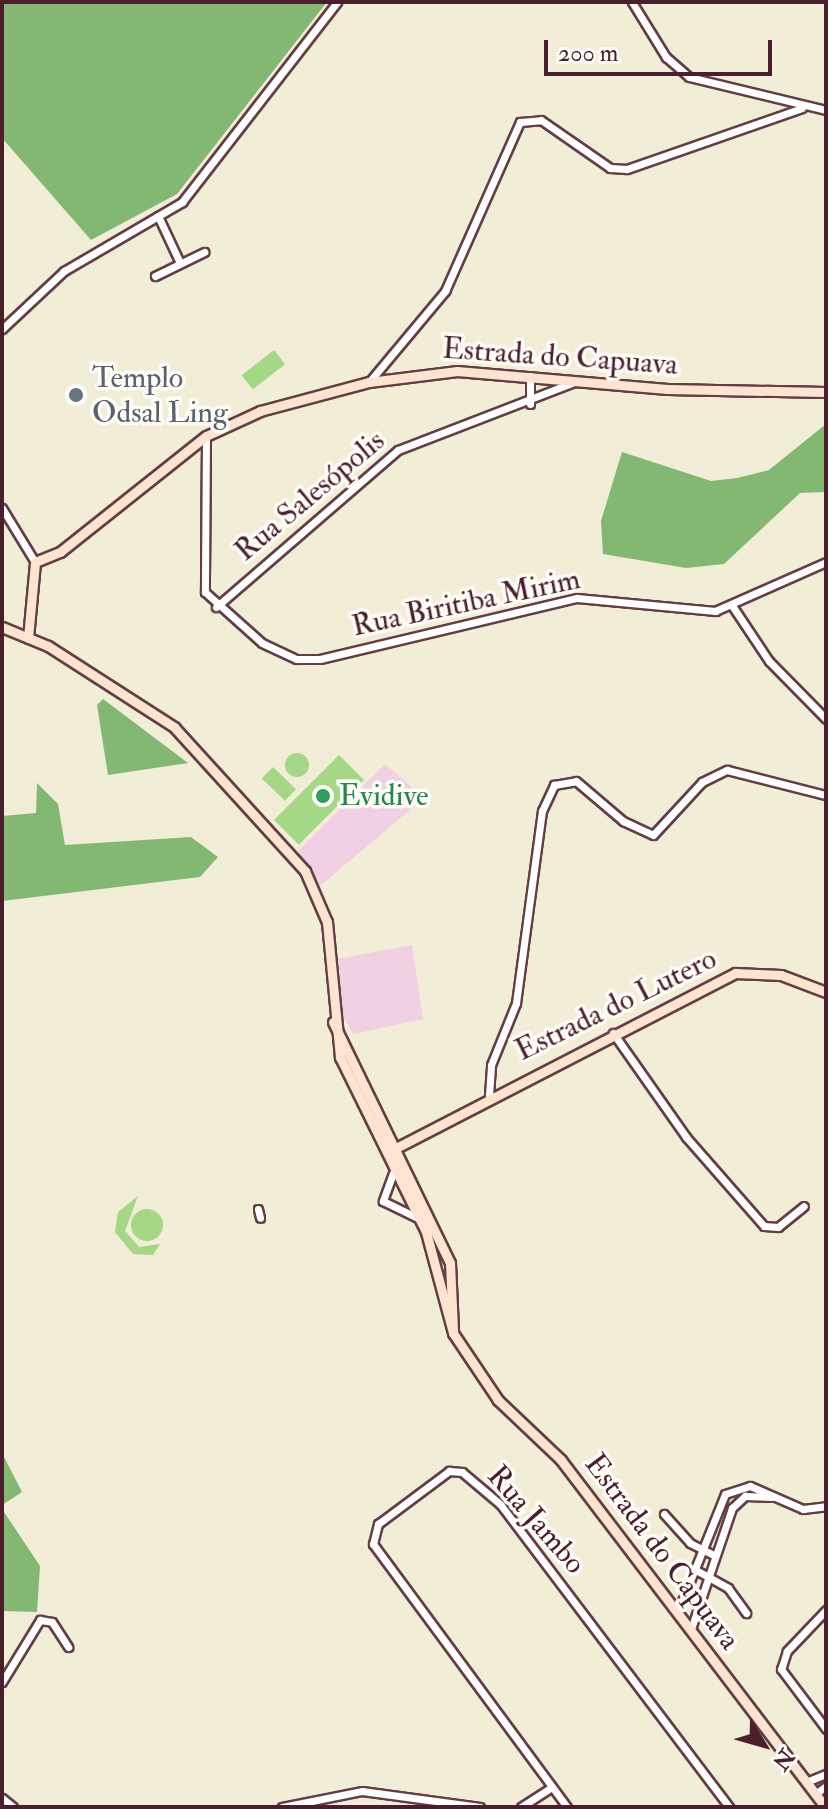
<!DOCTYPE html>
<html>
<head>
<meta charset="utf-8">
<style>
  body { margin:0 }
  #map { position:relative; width:828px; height:1809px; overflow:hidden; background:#f1edd6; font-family:"IM FELL Double Pica",serif }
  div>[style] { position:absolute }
  .built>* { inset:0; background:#f1d0e3 }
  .green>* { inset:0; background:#a4d786; transform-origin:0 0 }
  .round { border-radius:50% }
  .forest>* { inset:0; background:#83b873 }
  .roads { filter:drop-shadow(2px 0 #633e45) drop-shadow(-2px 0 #633e45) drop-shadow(0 2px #633e45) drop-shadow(0 -2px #633e45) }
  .street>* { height:7px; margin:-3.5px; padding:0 3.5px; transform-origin:3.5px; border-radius:3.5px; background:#fff }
  .secondary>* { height:9px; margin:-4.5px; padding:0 4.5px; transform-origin:4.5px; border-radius:4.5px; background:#fde4d1 }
  .dots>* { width:22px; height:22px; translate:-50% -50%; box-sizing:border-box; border:4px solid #fdfcf7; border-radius:50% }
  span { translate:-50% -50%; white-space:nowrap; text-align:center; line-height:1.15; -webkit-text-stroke:7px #fdfcf7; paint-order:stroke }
  .street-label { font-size:30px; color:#4a1f2b }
  .worship-label { font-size:30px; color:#5b616d }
  .left { translate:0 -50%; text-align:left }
  .leisure-label { font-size:30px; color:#27864d }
  .frame { position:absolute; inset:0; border:4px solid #4a1f2b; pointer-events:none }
  .north { position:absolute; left:724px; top:1705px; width:80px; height:80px; -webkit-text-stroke:6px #fdfcf7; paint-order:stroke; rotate:127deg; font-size:22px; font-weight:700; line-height:32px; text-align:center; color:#4a1f2b }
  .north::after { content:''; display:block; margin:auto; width:28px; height:36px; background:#4a1f2b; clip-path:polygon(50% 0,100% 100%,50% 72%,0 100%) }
  .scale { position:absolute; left:544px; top:40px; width:228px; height:36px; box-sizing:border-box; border:4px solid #4a1f2b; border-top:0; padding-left:10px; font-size:24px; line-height:28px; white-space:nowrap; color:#4a1f2b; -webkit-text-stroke:6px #fdfcf7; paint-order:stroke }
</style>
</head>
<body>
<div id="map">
  <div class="built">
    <div style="clip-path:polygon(385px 764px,424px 798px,320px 886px,298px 851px)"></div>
    <div style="clip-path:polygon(412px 945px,423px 1019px,353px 1034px,342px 1014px,338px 959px)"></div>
  </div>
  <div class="green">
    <div style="left:274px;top:350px;width:18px;height:41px;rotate:52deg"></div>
    <div class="round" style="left:285px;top:753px;width:24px;height:24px"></div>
    <div style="left:339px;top:755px;width:35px;height:92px;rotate:45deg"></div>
    <div style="left:273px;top:767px;width:32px;height:16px;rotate:44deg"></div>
    <div style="clip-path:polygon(138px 1196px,125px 1231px,139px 1247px,160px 1244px,153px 1255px,133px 1254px,115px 1232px,118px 1212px)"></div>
    <div class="round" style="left:131px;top:1209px;width:32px;height:32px"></div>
  </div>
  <div class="forest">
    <div style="clip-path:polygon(2px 2px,327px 2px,177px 194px,91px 240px,2px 138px)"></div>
    <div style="clip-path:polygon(826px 424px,826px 492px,800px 493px,724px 564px,686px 568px,603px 554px,601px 521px,622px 452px,711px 481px,737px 478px,769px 470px)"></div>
    <div style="clip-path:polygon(103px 699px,188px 763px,108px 775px,97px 705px)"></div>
    <div style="clip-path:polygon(37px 783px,58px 804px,65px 845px,191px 837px,218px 857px,200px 877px,2px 901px,2px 816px,36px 813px)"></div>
    <div style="clip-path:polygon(2px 1453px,22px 1492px,2px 1505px)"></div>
    <div style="clip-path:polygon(2px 1509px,40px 1566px,37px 1612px,2px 1611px)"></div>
  </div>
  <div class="roads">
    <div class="street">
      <div style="left:632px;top:2px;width:65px;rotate:58.3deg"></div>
      <div style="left:666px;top:57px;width:30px;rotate:41deg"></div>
      <div style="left:689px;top:77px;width:141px;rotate:13.5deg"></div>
      <div style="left:158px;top:216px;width:52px;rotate:64.9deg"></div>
      <div style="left:155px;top:276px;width:55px;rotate:-26.1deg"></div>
      <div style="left:2px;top:329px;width:85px;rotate:-43.1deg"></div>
      <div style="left:64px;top:271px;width:137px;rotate:-30.3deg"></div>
      <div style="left:182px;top:202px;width:253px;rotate:-52.2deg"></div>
      <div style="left:369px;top:382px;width:119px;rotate:-50.1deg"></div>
      <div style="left:445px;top:291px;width:185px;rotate:-66.1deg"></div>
      <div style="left:520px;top:122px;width:21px;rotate:-5deg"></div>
      <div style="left:541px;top:120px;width:84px;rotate:34.8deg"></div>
      <div style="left:610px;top:168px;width:17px;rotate:3deg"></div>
      <div style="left:627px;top:169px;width:185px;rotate:-19.2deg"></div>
      <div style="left:530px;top:404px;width:28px;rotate:-90deg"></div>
      <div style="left:206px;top:436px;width:156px;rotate:90.4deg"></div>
      <div style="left:205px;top:592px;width:76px;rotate:41.8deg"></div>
      <div style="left:262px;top:643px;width:38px;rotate:25deg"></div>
      <div style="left:297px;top:659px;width:23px"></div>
      <div style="left:320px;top:659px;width:264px;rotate:-13.4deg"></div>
      <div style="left:577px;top:598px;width:139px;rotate:5.4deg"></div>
      <div style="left:715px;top:611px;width:121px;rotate:-23.8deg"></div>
      <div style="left:2px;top:508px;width:63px;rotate:58.6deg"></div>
      <div style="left:216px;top:607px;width:240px;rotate:-40.8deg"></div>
      <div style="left:398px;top:450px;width:189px;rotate:-21.1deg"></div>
      <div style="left:733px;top:607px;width:65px;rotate:56.3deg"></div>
      <div style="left:769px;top:661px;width:81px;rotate:45.5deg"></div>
      <div style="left:613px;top:1033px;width:127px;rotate:54.9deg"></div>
      <div style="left:686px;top:1137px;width:118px;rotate:48.8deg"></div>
      <div style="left:764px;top:1226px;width:14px;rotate:4deg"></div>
      <div style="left:778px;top:1227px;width:33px;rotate:-39deg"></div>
      <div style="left:489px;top:1095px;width:30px;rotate:-86deg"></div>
      <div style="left:491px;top:1065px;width:67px;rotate:-68deg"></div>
      <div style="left:516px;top:1003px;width:194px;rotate:-82.3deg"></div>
      <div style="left:542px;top:811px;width:29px;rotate:-65deg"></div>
      <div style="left:554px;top:785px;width:22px;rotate:-10deg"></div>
      <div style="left:576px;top:781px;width:62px;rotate:40.4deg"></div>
      <div style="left:623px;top:821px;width:33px;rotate:25deg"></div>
      <div style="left:653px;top:835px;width:72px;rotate:-47.2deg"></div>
      <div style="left:702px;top:782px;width:28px;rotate:-26deg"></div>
      <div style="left:727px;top:770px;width:102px;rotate:14.2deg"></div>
      <div style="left:393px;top:1173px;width:30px;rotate:110deg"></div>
      <div style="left:383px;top:1201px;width:39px;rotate:26deg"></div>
      <div style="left:258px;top:1209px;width:9px;rotate:77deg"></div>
      <div style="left:664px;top:1514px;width:39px;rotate:48deg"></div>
      <div style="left:690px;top:1543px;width:28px;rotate:27deg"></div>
      <div style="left:694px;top:1569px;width:39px;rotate:29deg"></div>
      <div style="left:728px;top:1588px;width:31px;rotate:54deg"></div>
      <div style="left:826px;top:1610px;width:57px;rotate:133.6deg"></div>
      <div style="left:787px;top:1651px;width:19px;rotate:108deg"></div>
      <div style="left:781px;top:1669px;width:75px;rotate:53.1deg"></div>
      <div style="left:678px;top:1611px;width:126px;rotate:-68.1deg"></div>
      <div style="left:725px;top:1494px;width:26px;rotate:-18deg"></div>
      <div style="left:750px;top:1486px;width:58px;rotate:23.5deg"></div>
      <div style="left:803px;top:1509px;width:23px;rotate:-7deg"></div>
      <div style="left:691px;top:1629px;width:128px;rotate:-71.3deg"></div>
      <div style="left:732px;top:1508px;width:18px;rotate:-43deg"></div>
      <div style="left:745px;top:1496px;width:27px;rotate:2deg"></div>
      <div style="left:2px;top:1682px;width:73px;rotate:-58.5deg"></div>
      <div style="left:40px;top:1620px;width:12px;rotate:9deg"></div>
      <div style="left:52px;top:1622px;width:30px;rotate:57deg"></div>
      <div style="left:806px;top:1782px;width:22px;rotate:-22deg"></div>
      <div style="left:815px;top:1794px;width:14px;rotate:-36deg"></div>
      <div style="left:2px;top:1798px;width:14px;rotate:39deg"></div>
      <div style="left:282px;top:1807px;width:82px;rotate:-11.3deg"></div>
      <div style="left:362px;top:1791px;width:119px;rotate:7.7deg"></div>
      <div style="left:521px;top:1807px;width:37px;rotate:-33deg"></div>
      <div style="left:567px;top:1807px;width:327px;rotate:-126.4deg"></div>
      <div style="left:373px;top:1544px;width:21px;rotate:-76deg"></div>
      <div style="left:378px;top:1524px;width:89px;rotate:-36.7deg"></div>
      <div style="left:449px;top:1471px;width:13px;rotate:4deg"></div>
      <div style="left:462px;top:1472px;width:50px;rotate:40.1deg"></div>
      <div style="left:500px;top:1504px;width:380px;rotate:52.9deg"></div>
    </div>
    <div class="secondary">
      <div style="left:2px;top:627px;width:50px;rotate:22.4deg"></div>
      <div style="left:48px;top:646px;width:150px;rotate:32.7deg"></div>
      <div style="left:174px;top:727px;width:195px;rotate:47.7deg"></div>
      <div style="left:305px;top:871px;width:56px;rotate:66.7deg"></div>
      <div style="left:327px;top:922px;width:136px;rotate:84.5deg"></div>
      <div style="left:340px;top:1057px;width:195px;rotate:63.8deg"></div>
      <div style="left:426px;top:1232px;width:105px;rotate:75deg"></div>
      <div style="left:453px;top:1333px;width:81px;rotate:56.1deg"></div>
      <div style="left:498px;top:1400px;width:87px;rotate:43.6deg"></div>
      <div style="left:561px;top:1460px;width:436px;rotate:52.7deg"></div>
      <div style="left:28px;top:638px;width:76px;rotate:-84.7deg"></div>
      <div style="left:35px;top:562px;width:27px;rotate:-22deg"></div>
      <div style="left:60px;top:552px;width:186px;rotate:-38.5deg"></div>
      <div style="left:206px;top:436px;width:60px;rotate:-24.8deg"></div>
      <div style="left:260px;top:411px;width:113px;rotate:-14.9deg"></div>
      <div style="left:369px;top:382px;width:89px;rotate:-7.1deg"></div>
      <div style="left:457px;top:371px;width:211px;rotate:4.9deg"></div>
      <div style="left:667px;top:389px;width:159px;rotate:1.1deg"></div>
      <div style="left:333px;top:1022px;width:268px;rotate:64.1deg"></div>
      <div style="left:450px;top:1263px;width:67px;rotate:87.4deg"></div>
      <div style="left:394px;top:1149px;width:384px;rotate:-27.3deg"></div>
      <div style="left:735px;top:973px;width:46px;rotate:2.5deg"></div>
      <div style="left:781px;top:975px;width:48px;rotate:20.7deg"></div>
    </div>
  </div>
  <div class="dots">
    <div style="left:76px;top:395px;background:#6b7280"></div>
    <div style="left:323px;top:796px;background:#2e9e5b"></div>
  </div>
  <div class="street-label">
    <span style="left:560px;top:357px;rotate:4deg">Estrada do Capuava</span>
    <span style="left:310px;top:496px;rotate:-40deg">Rua Salesópolis</span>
    <span style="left:466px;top:603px;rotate:-12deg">Rua Biritiba Mirim</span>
    <span style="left:616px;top:1005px;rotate:-26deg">Estrada do Lutero</span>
    <span style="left:536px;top:1520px;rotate:49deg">Rua Jambo</span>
    <span style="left:662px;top:1552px;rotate:53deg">Estrada do Capuava</span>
  </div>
  <div class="worship-label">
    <span class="left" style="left:92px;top:395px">Templo<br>Odsal Ling</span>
  </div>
  <div class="leisure-label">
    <span class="left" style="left:339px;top:796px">Evidive</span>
  </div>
  <div class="frame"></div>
  <div class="north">N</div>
  <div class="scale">200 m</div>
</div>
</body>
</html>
